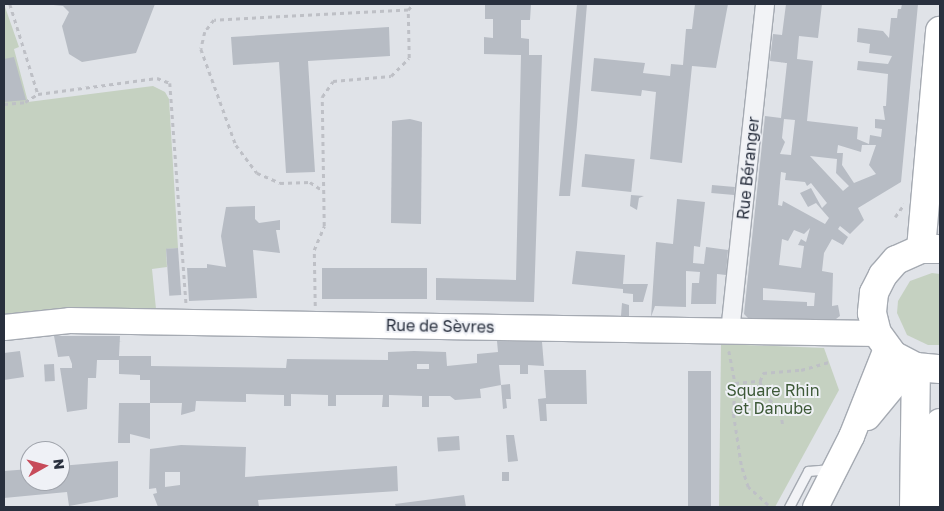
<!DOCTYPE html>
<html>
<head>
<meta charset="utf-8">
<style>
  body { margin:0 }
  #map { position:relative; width:944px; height:511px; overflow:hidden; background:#e0e3e8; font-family:"Golos Text",sans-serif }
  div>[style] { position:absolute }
  .green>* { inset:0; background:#c5d1c1 }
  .building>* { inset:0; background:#b7bcc4; transform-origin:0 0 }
  .path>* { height:2.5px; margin-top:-1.25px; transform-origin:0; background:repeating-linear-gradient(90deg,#bec0c6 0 4px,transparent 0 8px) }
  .roads { filter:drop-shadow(1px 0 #a5aab2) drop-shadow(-1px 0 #a5aab2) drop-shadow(0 1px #a5aab2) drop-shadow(0 -1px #a5aab2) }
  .lane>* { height:9px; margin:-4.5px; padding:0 4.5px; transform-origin:4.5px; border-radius:4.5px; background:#f2f3f6 }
  .street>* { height:18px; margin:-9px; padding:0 9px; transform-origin:9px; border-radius:9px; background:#f2f3f6 }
  .secondary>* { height:25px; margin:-12.5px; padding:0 12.5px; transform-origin:12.5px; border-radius:12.5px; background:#fff }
  .primary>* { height:28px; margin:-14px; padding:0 14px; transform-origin:14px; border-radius:14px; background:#fff }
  span { translate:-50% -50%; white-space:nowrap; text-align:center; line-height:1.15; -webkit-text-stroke:4px #eff1f6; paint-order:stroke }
  .street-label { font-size:16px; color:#29303e }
  .park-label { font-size:16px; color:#3d5937 }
  .frame { position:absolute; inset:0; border:5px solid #29303e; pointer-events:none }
  .north { position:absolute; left:20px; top:441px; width:50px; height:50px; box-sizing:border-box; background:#eff1f6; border:1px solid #a0a4ac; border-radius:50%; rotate:83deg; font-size:14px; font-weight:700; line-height:20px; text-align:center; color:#29303e }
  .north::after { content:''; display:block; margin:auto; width:18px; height:22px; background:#c74b5a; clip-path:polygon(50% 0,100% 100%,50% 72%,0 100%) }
</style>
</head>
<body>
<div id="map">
  <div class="green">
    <div style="clip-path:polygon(4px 4px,19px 47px,14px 49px,28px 102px,153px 86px,165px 92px,169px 99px,178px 248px,166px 249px,167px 267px,152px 269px,156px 309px,56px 309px,4px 315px)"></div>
    <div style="clip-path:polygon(932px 273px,940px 274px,940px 345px,928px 345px,907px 335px,897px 313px,898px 301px,910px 281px)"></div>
    <div style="clip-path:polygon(721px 344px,824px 348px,839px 390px,775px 507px,719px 507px)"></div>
  </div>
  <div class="building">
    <div style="clip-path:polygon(44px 4px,155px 4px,136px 53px,82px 62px,69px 54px,62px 26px,69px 12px,63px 6px)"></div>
    <div style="clip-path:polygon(485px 4px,531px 4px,530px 20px,521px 20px,521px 38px,529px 39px,529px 55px,542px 55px,534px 302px,436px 300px,436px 278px,516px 280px,521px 55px,484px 54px,484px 37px,493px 38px,493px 19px,485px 19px)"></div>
    <div style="clip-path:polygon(577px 4px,587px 4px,577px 125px,570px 196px,559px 196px)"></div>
    <div style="clip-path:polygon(695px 4px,728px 4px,716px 68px,692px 66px,682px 163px,650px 159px,656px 92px,642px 90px,641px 96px,591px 91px,594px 58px,645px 63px,643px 73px,670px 76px,671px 64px,683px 65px,686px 29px,692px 29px)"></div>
    <div style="clip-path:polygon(evenodd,786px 4px,822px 4px,818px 38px,799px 36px,797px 59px,813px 61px,807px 121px,858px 127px,857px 139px,869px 144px,870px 135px,881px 137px,882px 129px,875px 128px,875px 119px,885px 120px,883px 106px,886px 106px,888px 74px,857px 70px,858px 61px,888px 64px,892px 56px,869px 53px,870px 44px,857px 42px,858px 28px,883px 31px,889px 38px,891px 18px,897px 18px,898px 9px,901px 9px,902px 4px,918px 4px,901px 182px,858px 208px,864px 220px,850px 234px,840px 226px,838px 229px,848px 237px,843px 245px,832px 239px,824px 253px,822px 271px,833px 273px,832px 306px,838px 305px,840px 316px,832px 322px,749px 319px,744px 314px,765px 116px,781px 118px,787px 63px,770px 61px,773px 34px,782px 35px,786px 4px,784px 119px,795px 120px,791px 155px,780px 154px,785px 142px,782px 138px,784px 119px,786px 4px,838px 145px,861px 152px,862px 145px,876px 145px,869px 165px,876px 174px,854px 183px,842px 165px,843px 153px,837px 153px,838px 145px,786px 4px,810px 156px,837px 159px,836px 173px,849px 186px,843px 191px,810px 156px,786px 4px,781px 172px,786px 173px,785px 180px,805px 182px,807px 186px,811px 183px,827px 203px,822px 208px,811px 188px,800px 193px,808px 207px,816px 203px,829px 218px,825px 224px,783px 201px,782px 206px,778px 205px,781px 172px,786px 4px,810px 228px,806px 242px,801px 239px,798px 245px,804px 246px,801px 268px,779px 265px,782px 239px,788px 241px,794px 230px,804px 234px,810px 228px,786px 4px,763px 288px,815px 293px,814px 306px,807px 306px,807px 302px,763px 300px,763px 288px)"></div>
    <div style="clip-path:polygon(389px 27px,390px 56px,308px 61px,315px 172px,286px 173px,279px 62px,233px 65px,231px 37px)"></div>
    <div style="clip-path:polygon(14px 57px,26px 100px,4px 102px,4px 59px)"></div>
    <div style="clip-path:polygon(410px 119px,422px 122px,421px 224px,391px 223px,392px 121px)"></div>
    <div style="left:585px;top:154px;width:50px;height:33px;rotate:6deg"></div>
    <div style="left:712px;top:185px;width:23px;height:8px;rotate:5deg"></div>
    <div style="clip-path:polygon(631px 195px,644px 196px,639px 198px,637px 210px,630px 206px)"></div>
    <div style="clip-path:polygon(677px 199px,705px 202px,700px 247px,694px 246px,693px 263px,704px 264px,706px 247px,728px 250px,726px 275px,717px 274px,716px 304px,691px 304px,692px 283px,699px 283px,700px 272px,686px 271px,686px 307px,655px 306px,651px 317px,656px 242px,673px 244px)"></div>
    <div style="clip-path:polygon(255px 206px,255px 219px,259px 223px,280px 220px,280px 230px,276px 230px,280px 253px,253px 250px,257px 298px,189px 301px,187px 268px,207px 268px,207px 264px,226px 267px,221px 236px,226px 207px)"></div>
    <div style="left:178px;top:248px;width:47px;height:12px;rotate:86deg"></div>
    <div style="clip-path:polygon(576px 251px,625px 255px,623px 284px,648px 284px,643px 302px,633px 302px,633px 294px,623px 293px,623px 289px,572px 284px)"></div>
    <div style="left:322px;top:268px;width:105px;height:31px"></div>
    <div style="clip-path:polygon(622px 303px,629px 305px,629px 316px,621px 316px)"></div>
    <div style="clip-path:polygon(evenodd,54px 336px,120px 336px,119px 356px,151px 356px,151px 366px,286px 368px,287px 359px,388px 360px,388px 352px,414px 351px,446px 352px,447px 366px,477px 363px,477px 354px,498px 352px,497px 341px,542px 342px,544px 366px,528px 365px,528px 374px,520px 374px,520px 365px,499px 365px,501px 385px,480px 389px,481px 398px,455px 400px,450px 396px,429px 396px,429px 407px,422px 407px,422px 396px,389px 395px,389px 407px,382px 407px,383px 395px,336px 395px,336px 406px,328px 406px,328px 395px,291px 394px,291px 406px,284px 406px,284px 395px,246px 394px,246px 402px,196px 401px,195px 411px,181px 415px,182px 403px,150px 403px,150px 380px,140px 380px,140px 375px,119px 374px,119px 360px,97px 360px,96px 378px,88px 378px,87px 409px,67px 412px,60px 368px,72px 368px,72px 364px,69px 356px,58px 357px,54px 336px,417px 364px,429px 364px,429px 369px,417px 369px,417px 364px)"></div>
    <div style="clip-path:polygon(20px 351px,24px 377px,4px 380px,4px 353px)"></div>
    <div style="left:54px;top:364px;width:17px;height:10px;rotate:87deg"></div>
    <div style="clip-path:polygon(544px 370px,586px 370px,587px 404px,546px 404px,547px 421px,540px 421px,538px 399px,546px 398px)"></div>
    <div style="left:688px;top:371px;width:23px;height:136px"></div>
    <div style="clip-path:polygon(510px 384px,511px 399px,506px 399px,507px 408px,503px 409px,501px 385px)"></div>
    <div style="clip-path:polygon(119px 403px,150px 403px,150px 439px,130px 434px,130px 443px,118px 443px)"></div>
    <div style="clip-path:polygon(506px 435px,514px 435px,518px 461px,508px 462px)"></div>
    <div style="left:459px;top:436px;width:14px;height:22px;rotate:86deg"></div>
    <div style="clip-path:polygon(evenodd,181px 445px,246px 447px,245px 477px,397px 466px,398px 491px,258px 500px,259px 507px,158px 507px,153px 494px,157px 493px,156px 488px,149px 489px,150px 449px,181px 445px,165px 472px,180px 472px,180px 485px,165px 487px,165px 472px)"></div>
    <div style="clip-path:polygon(118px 461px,118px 497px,69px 506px,67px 492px,4px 498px,4px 471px,30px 469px,30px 481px,60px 481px,60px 466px)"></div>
    <div style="left:502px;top:472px;width:7px;height:9px"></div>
    <div style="clip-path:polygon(464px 495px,466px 507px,396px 507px,395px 504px)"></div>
  </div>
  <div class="path">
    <div style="left:10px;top:4px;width:94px;rotate:72.7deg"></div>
    <div style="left:38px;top:94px;width:120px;rotate:-7.7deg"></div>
    <div style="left:157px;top:78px;width:14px;rotate:21deg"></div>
    <div style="left:170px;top:83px;width:221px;rotate:85.8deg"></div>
    <div style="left:408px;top:10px;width:8px;rotate:-50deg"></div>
    <div style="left:4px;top:104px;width:21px;rotate:-5deg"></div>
    <div style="left:25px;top:102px;width:15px;rotate:-32deg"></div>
    <div style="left:895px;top:217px;width:16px;rotate:-55deg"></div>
    <div style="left:315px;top:306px;width:56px;rotate:-91deg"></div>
    <div style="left:314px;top:250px;width:26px;rotate:-67deg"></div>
    <div style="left:324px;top:226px;width:129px;rotate:-90.9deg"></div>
    <div style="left:322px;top:97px;width:19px;rotate:-55deg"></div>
    <div style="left:333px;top:81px;width:58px;rotate:-4.9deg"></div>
    <div style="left:391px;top:76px;width:25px;rotate:-45deg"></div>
    <div style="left:409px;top:58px;width:48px;rotate:-91.2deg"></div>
    <div style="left:408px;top:10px;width:194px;rotate:177deg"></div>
    <div style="left:214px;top:20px;width:15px;rotate:127deg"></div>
    <div style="left:205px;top:32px;width:17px;rotate:103deg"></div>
    <div style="left:201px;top:49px;width:102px;rotate:70deg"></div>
    <div style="left:236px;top:145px;width:35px;rotate:53deg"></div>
    <div style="left:257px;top:173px;width:25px;rotate:23deg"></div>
    <div style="left:280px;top:183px;width:30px;rotate:-2deg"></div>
    <div style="left:310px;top:182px;width:14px;rotate:34deg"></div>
    <div style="left:729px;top:351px;width:33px;rotate:79deg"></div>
    <div style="left:760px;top:381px;width:13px;rotate:72deg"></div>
    <div style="left:764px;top:393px;width:25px;rotate:48deg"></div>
    <div style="left:781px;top:412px;width:15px;rotate:82deg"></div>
    <div style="left:768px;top:505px;width:27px;rotate:-138deg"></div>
    <div style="left:748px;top:487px;width:23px;rotate:-108deg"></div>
    <div style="left:741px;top:465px;width:53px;rotate:-98.7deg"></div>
    <div style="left:733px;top:413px;width:30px;rotate:-86deg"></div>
    <div style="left:735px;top:383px;width:25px;rotate:-5deg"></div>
    <div style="left:760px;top:381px;width:9px;rotate:-69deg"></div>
    <div style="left:763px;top:373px;width:38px;rotate:-5deg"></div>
    <div style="left:801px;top:370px;width:29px;rotate:-16deg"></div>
  </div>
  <div class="roads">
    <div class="lane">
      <div style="left:789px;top:507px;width:41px;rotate:-62.2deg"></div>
      <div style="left:808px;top:471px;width:22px;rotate:-5deg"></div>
    </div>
    <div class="street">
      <div style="left:730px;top:332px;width:330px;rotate:-83.9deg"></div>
    </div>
    <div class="secondary">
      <div style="left:4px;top:327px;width:65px;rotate:-6.1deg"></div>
      <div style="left:69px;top:320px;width:808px;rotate:0.92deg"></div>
      <div style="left:867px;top:417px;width:67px;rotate:-50.4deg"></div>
      <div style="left:815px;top:507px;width:80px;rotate:-63.1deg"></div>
      <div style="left:851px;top:436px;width:95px;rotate:-68.3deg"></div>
    </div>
    <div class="primary">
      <div style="left:921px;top:249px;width:219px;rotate:-85deg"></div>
      <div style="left:938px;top:249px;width:17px;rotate:180deg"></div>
      <div style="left:921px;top:249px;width:27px;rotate:156deg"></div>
      <div style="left:896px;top:260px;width:20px;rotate:131deg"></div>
      <div style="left:883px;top:275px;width:20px;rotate:117deg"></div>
      <div style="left:874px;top:293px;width:20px;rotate:96deg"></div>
      <div style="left:872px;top:313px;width:21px;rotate:76deg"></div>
      <div style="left:877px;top:333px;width:27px;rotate:54deg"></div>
      <div style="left:893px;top:355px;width:26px;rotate:28deg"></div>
      <div style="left:916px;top:367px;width:24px;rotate:5deg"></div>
      <div style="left:914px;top:507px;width:140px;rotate:-89.2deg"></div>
      <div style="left:939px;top:507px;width:84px;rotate:-89.3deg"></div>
    </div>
  </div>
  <div class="street-label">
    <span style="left:748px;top:168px;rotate:-84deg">Rue Béranger</span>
    <span style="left:440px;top:326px;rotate:1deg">Rue de Sèvres</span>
  </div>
  <div class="park-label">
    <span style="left:773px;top:399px">Square Rhin<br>et Danube</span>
  </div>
  <div class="frame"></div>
  <div class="north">N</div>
</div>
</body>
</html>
